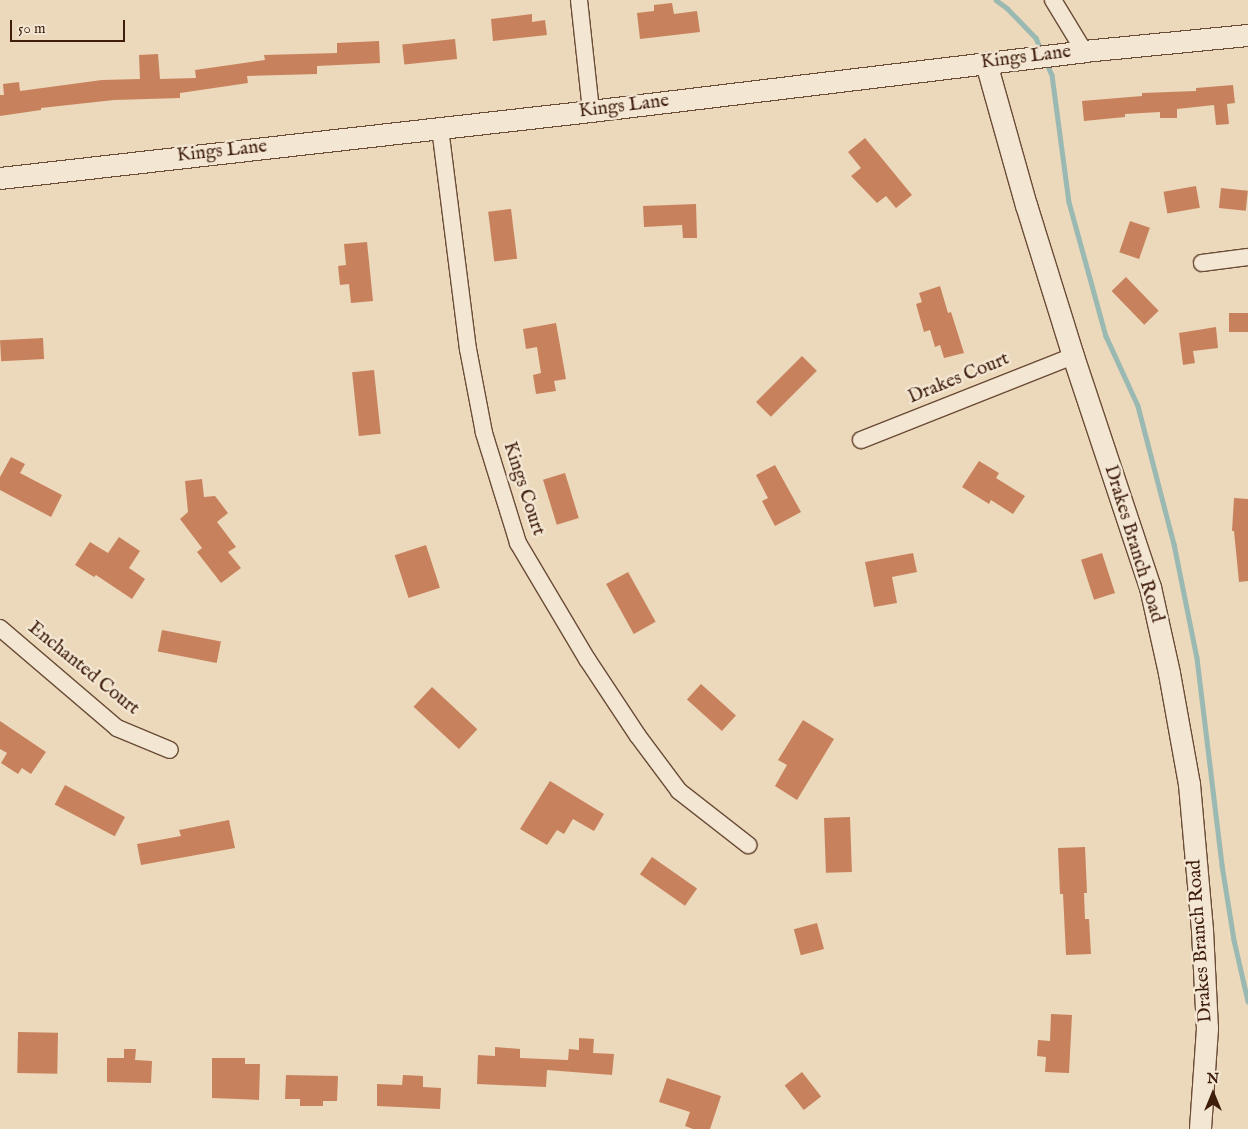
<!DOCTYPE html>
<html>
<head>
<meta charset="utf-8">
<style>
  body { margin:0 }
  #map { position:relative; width:1248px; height:1129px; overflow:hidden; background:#ecd8ba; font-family:"IM FELL English",serif }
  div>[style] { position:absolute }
  .stream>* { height:4.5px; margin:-2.25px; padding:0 2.25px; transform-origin:2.25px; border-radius:2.25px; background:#99b9b2 }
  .building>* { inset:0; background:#c7825d; transform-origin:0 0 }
  .roads { filter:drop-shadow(1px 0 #6a4c37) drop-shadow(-1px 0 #6a4c37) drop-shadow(0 1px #6a4c37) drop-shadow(0 -1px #6a4c37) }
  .minor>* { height:16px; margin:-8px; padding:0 8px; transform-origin:8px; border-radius:8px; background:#f3e6d2 }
  .tertiary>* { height:21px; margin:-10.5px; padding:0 10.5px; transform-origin:10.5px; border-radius:10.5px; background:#f3e6d2 }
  span { translate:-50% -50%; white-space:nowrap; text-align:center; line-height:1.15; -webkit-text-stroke:5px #f3e6d2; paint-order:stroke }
  .street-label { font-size:19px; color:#3e1d0b }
  .north { position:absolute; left:1188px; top:1069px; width:50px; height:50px; -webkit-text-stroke:4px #f3e6d2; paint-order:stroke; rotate:0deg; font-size:14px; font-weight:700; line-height:20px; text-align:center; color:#3e1d0b }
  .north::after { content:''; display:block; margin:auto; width:18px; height:22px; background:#3e1d0b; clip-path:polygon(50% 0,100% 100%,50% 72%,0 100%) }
  .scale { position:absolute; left:10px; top:20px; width:115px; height:22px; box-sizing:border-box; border:2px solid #3e1d0b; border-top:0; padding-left:6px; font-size:15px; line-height:18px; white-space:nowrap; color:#3e1d0b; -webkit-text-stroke:4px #f3e6d2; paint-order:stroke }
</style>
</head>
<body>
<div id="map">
  <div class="stream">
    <div style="left:996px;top:0;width:14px;rotate:36deg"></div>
    <div style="left:1007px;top:8px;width:42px;rotate:46deg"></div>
    <div style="left:1036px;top:38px;width:13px;rotate:67deg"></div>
    <div style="left:1046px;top:62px;width:14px;rotate:65deg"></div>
    <div style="left:1052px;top:75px;width:128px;rotate:82.4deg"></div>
    <div style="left:1069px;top:202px;width:139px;rotate:74.6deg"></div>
    <div style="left:1106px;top:336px;width:77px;rotate:65.4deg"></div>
    <div style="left:1138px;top:406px;width:143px;rotate:75.4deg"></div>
    <div style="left:1174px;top:544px;width:116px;rotate:78.6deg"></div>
    <div style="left:1197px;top:658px;width:209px;rotate:83.1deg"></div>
    <div style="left:1222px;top:865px;width:76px;rotate:80.9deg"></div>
    <div style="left:1234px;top:940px;width:63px;rotate:77.1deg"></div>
  </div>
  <div class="building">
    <div style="clip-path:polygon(672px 3px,674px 14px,697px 11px,700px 32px,640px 39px,637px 13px,654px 11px,654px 5px)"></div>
    <div style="clip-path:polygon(532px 14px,532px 22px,545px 20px,547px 35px,493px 41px,491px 19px)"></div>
    <div style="left:455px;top:39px;width:20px;height:53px;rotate:84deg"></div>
    <div style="clip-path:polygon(379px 41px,380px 63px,317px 66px,317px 74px,247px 76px,248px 83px,180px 93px,180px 98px,114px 100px,41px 108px,41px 110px,0 116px,0 95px,4px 95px,3px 84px,19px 82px,20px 91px,102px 80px,140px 79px,139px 55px,158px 54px,160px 79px,196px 78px,195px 70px,265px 60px,264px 55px,337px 53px,337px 43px)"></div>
    <div style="clip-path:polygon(1233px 85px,1235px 103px,1227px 104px,1229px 124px,1216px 125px,1214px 105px,1177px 109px,1177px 118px,1160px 118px,1160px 112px,1125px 114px,1125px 117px,1084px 121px,1082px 101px,1142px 96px,1142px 93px,1196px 91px,1196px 88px)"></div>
    <div style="clip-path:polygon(865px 138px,912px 195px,896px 208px,886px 196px,877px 203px,851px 176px,861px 168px,848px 152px)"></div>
    <div style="left:1196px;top:186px;width:22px;height:33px;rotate:80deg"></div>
    <div style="left:1221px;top:188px;width:27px;height:20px;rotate:6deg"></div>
    <div style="clip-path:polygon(696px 204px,697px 238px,683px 238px,682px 225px,644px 227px,643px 206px)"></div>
    <div style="left:511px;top:209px;width:50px;height:23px;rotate:83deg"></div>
    <div style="left:1130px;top:221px;width:21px;height:33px;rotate:19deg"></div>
    <div style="clip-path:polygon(367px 242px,373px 301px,351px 303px,349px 284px,340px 285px,338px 266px,346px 265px,344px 244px)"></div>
    <div style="left:1126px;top:277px;width:47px;height:20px;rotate:46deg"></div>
    <div style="clip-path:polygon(940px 286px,948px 313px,951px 312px,964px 353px,944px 358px,940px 345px,935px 347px,930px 330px,924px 332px,916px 304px,922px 302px,919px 293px)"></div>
    <div style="left:1248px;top:313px;width:19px;height:19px;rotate:90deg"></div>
    <div style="clip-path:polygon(556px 323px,566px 379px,554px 381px,556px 391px,536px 394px,533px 375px,541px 373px,537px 347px,526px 349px,523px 329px)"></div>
    <div style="clip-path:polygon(1216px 327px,1218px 348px,1193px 351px,1195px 363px,1183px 365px,1179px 333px)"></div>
    <div style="left:43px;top:338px;width:21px;height:43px;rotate:87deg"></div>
    <div style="left:802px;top:356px;width:21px;height:65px;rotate:45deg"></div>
    <div style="left:374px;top:370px;width:64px;height:22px;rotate:84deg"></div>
    <div style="clip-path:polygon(11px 457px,25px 464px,20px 473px,62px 495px,51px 517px,0 490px,0 477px)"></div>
    <div style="clip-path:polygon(979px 461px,999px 473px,996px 478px,1025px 496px,1013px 514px,991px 500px,989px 504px,962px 487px)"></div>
    <div style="clip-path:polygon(775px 465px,801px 512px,775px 526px,762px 501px,768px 498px,756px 475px)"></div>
    <div style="left:565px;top:473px;width:47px;height:23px;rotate:73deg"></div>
    <div style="clip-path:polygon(202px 479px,204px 497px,215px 496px,228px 513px,217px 522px,236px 547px,228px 552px,241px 568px,221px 583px,197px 552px,202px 548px,180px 519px,188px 512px,185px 481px)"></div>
    <div style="clip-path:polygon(1234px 498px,1248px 499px,1248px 581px,1239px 582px,1234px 531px,1232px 531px)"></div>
    <div style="clip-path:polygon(119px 537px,140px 551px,129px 568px,145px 579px,132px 599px,96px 575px,94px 577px,75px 565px,90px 542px,108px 553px)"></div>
    <div style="left:426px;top:545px;width:45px;height:33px;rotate:72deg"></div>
    <div style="clip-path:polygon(913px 553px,917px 572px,892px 577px,897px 603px,874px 607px,865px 562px)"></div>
    <div style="left:1102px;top:553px;width:42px;height:22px;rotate:72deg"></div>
    <div style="left:628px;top:572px;width:57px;height:25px;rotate:61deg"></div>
    <div style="left:162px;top:630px;width:60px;height:22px;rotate:11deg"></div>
    <div style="left:701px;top:684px;width:47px;height:21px;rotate:42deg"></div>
    <div style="left:432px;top:687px;width:62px;height:27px;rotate:43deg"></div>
    <div style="clip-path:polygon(803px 720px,834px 739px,797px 800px,775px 786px,787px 765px,778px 760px)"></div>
    <div style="clip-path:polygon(0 721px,46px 752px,31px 774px,22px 768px,18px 774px,1px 763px,7px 753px,0 749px)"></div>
    <div style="clip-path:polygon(550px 781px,604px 814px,594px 831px,573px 819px,564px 834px,557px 830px,547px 845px,520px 829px)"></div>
    <div style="left:65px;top:785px;width:68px;height:22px;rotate:28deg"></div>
    <div style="left:850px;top:817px;width:55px;height:26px;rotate:88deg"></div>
    <div style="clip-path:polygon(229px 820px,235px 848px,141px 865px,137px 844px,181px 836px,179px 830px)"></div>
    <div style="clip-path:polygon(1085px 847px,1087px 893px,1084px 893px,1085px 919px,1089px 919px,1091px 954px,1066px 955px,1063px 894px,1060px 894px,1058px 848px)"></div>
    <div style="left:652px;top:857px;width:55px;height:21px;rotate:35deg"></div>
    <div style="left:817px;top:923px;width:27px;height:24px;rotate:75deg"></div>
    <div style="clip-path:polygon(1051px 1014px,1072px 1015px,1069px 1073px,1045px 1072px,1046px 1057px,1037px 1056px,1038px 1040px,1050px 1041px)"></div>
    <div style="left:18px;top:1032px;width:40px;height:41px;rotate:1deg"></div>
    <div style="clip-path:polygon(579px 1038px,594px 1039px,593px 1053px,614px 1054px,612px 1075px,547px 1070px,546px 1087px,477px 1084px,478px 1055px,495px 1056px,495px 1047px,520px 1049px,520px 1058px,568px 1060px,569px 1049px,579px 1050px)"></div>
    <div style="clip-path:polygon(124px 1049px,136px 1049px,135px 1060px,152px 1061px,151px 1083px,107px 1082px,107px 1058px,124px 1058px)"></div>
    <div style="clip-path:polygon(212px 1058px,245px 1058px,245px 1064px,260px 1064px,259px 1100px,212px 1098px)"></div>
    <div style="left:802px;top:1072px;width:31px;height:22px;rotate:52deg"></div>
    <div style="clip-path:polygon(286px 1075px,338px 1076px,337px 1101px,323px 1101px,323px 1106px,300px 1106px,300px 1099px,285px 1099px)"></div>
    <div style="clip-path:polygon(403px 1075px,423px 1076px,423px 1087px,441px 1088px,440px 1109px,377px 1106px,377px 1084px,402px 1085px)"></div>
    <div style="clip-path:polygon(667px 1078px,721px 1096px,710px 1129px,693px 1129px,685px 1126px,690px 1112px,659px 1102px)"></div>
  </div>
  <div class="roads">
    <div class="minor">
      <div style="left:579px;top:0;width:112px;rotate:83.8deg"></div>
      <div style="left:1053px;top:0;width:60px;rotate:58.7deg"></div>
      <div style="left:440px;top:128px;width:223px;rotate:82.8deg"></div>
      <div style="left:468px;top:349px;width:86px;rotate:79.2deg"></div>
      <div style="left:484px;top:433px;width:115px;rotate:72.8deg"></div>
      <div style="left:518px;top:543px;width:135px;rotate:59.3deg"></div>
      <div style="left:587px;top:659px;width:92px;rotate:56.5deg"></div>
      <div style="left:638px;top:736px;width:69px;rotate:53.3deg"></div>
      <div style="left:679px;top:791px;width:88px;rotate:38deg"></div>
      <div style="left:1202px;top:263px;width:46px;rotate:-7.4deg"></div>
      <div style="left:861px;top:440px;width:228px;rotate:-21.6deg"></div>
      <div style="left:0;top:628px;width:154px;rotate:40.5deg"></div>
      <div style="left:117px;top:728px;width:57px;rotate:22.5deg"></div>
    </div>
    <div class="tertiary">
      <div style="left:986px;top:63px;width:148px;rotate:74.3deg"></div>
      <div style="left:1026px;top:205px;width:158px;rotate:72.7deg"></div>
      <div style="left:1073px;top:356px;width:243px;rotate:71.6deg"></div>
      <div style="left:1150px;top:587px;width:88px;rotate:77.5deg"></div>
      <div style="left:1169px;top:673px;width:113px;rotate:79.8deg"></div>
      <div style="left:1189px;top:784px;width:147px;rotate:84.9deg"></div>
      <div style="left:1202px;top:930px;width:98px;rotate:87.1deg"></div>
      <div style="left:1207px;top:1028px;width:101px;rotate:94deg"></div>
      <div style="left:0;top:178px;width:595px;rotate:-6.47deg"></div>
      <div style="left:591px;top:111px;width:497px;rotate:-6.9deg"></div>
      <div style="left:1084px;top:51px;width:165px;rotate:-5.6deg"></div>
    </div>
  </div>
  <div class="street-label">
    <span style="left:1026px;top:58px;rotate:-7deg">Kings Lane</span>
    <span style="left:624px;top:107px;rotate:-7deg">Kings Lane</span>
    <span style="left:222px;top:152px;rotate:-6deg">Kings Lane</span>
    <span style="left:959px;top:379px;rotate:-22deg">Drakes Court</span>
    <span style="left:523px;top:489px;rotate:72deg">Kings Court</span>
    <span style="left:1133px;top:544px;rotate:73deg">Drakes Branch Road</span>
    <span style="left:83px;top:669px;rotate:39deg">Enchanted Court</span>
    <span style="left:1201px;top:941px;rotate:-94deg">Drakes Branch Road</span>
  </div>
  <div class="north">N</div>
  <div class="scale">50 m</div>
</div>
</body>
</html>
